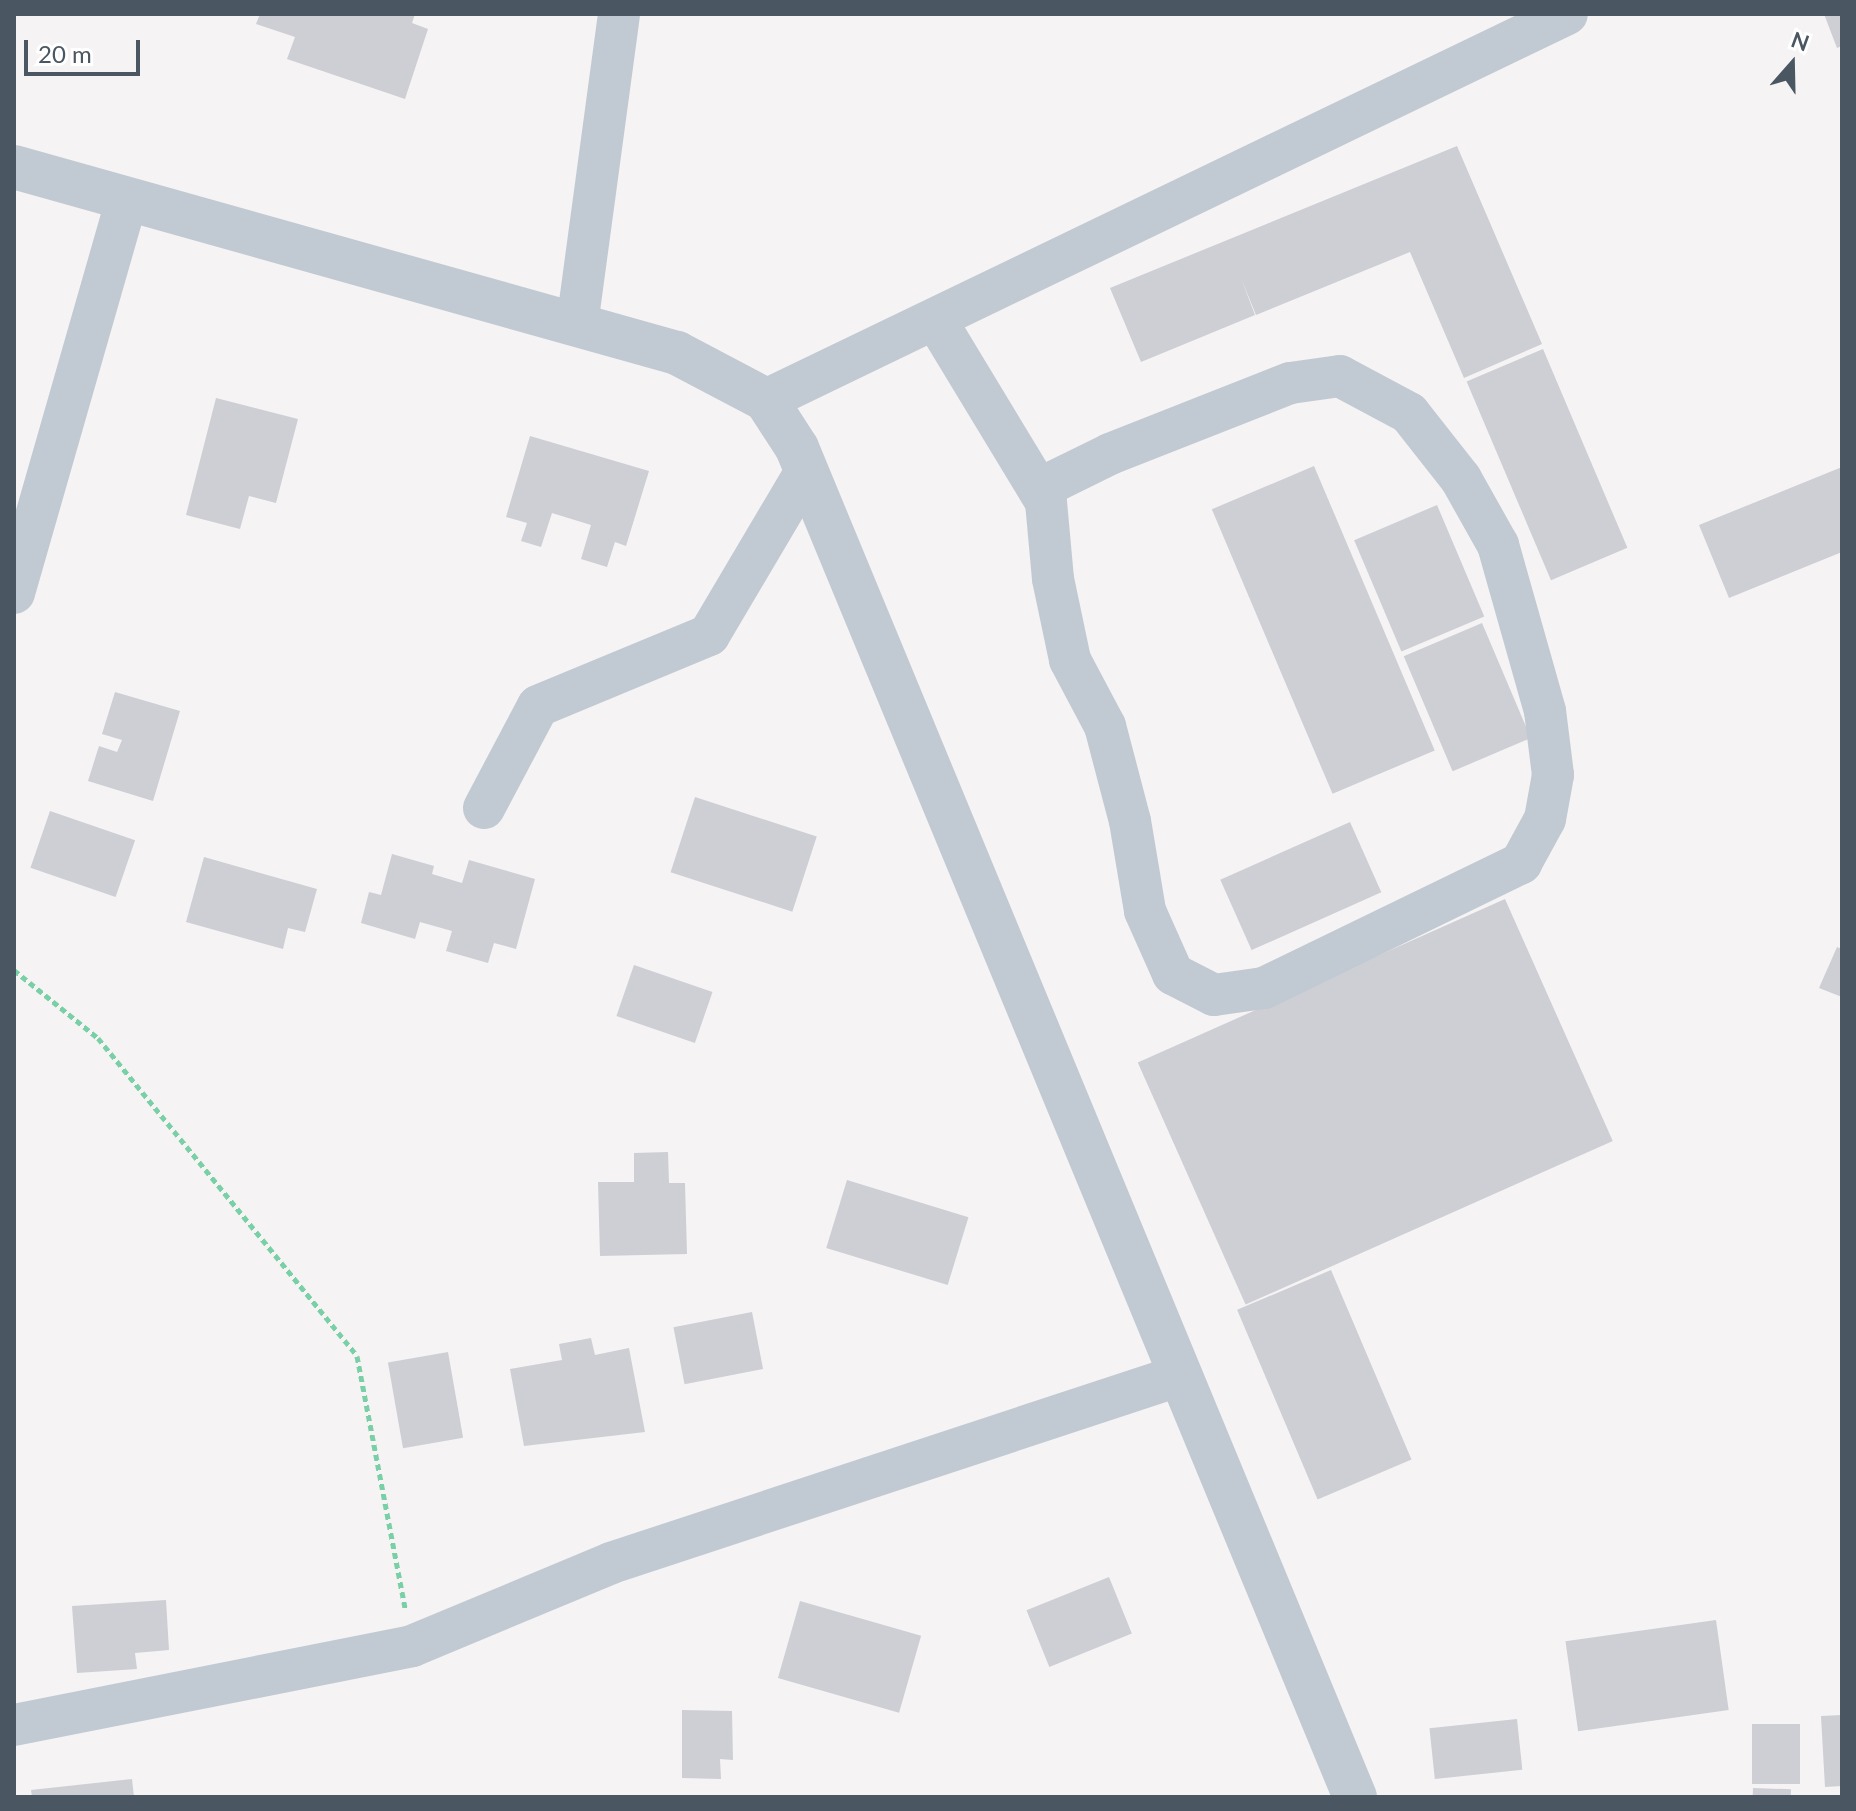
<!DOCTYPE html>
<html>
<head>
<meta charset="utf-8">
<style>
  body { margin:0 }
  #map { position:relative; width:1856px; height:1811px; overflow:hidden; background:#f5f3f3; font-family:Lato,sans-serif }
  div>[style] { position:absolute }
  .building>* { inset:0; background:#cdcfd5; transform-origin:0 0 }
  .path>* { height:5px; margin-top:-2.5px; transform-origin:0; background:repeating-linear-gradient(90deg,#7ad0a6 0 6px,transparent 0 10px) }
  .minor>* { height:42px; margin:-21px; padding:0 21px; transform-origin:21px; border-radius:21px; background:#c1cad2 }
  .tertiary>* { height:44px; margin:-22px; padding:0 22px; transform-origin:22px; border-radius:22px; background:#c1cad2 }
  span { translate:-50% -50%; white-space:nowrap; text-align:center; line-height:1.15; -webkit-text-stroke:7px #fff; paint-order:stroke }
  .frame { position:absolute; inset:0; border:16px solid #4a5661; pointer-events:none }
  .north { position:absolute; left:1752px; top:24px; width:80px; height:80px; -webkit-text-stroke:6px #fff; paint-order:stroke; rotate:20deg; font-size:22px; font-weight:700; line-height:32px; text-align:center; color:#4a5661 }
  .north::after { content:''; display:block; margin:auto; width:28px; height:36px; background:#4a5661; clip-path:polygon(50% 0,100% 100%,50% 72%,0 100%) }
  .scale { position:absolute; left:24px; top:40px; width:116px; height:36px; box-sizing:border-box; border:4px solid #4a5661; border-top:0; padding-left:10px; font-size:24px; line-height:28px; white-space:nowrap; color:#4a5661; -webkit-text-stroke:6px #fff; paint-order:stroke }
</style>
</head>
<body>
<div id="map">
  <div class="building">
    <div style="clip-path:polygon(260px 14px,415px 14px,412px 23px,428px 29px,405px 99px,287px 59px,295px 37px,256px 24px)"></div>
    <div style="clip-path:polygon(1824px 14px,1842px 14px,1842px 46px,1837px 48px)"></div>
    <div style="clip-path:polygon(1457px 146px,1542px 344px,1464px 378px,1410px 252px,1256px 315px,1241px 278px,1255px 315px,1141px 362px,1110px 288px)"></div>
    <div style="left:1543px;top:349px;width:216px;height:83px;rotate:67deg"></div>
    <div style="clip-path:polygon(216px 398px,298px 419px,276px 503px,249px 496px,240px 529px,186px 515px)"></div>
    <div style="clip-path:polygon(530px 436px,649px 471px,626px 546px,615px 542px,607px 567px,581px 559px,591px 525px,552px 513px,541px 547px,521px 541px,527px 523px,506px 517px)"></div>
    <div style="left:1314px;top:466px;width:309px;height:111px;rotate:67deg"></div>
    <div style="clip-path:polygon(1842px 467px,1842px 552px,1729px 598px,1699px 525px)"></div>
    <div style="left:1437px;top:505px;width:121px;height:90px;rotate:67deg"></div>
    <div style="left:1482px;top:623px;width:125px;height:85px;rotate:67deg"></div>
    <div style="clip-path:polygon(115px 692px,180px 711px,153px 801px,88px 781px,99px 746px,117px 752px,122px 740px,102px 734px)"></div>
    <div style="left:695px;top:797px;width:128px;height:79px;rotate:18deg"></div>
    <div style="left:50px;top:811px;width:90px;height:60px;rotate:19deg"></div>
    <div style="left:1350px;top:822px;width:77px;height:142px;rotate:66deg"></div>
    <div style="clip-path:polygon(392px 854px,434px 866px,432px 874px,462px 883px,469px 860px,535px 879px,516px 949px,494px 943px,488px 963px,446px 951px,452px 931px,420px 922px,415px 939px,361px 923px,369px 892px,381px 895px)"></div>
    <div style="clip-path:polygon(204px 857px,317px 889px,305px 932px,288px 928px,283px 949px,186px 922px)"></div>
    <div style="left:1505px;top:899px;width:265px;height:402px;rotate:66deg"></div>
    <div style="clip-path:polygon(1837px 947px,1842px 949px,1842px 997px,1819px 988px)"></div>
    <div style="left:634px;top:965px;width:83px;height:54px;rotate:19deg"></div>
    <div style="clip-path:polygon(668px 1152px,669px 1183px,685px 1183px,687px 1254px,600px 1256px,598px 1182px,634px 1182px,634px 1153px)"></div>
    <div style="left:847px;top:1180px;width:127px;height:71px;rotate:17deg"></div>
    <div style="left:1331px;top:1270px;width:206px;height:102px;rotate:67deg"></div>
    <div style="left:752px;top:1312px;width:58px;height:80px;rotate:79deg"></div>
    <div style="clip-path:polygon(591px 1338px,595px 1355px,629px 1348px,645px 1432px,524px 1446px,510px 1369px,562px 1360px,559px 1344px)"></div>
    <div style="left:448px;top:1352px;width:87px;height:61px;rotate:80deg"></div>
    <div style="left:1109px;top:1577px;width:61px;height:89px;rotate:68deg"></div>
    <div style="clip-path:polygon(166px 1600px,169px 1650px,135px 1653px,137px 1669px,77px 1673px,72px 1606px)"></div>
    <div style="left:800px;top:1601px;width:126px;height:80px;rotate:16deg"></div>
    <div style="left:1716px;top:1620px;width:91px;height:152px;rotate:82deg"></div>
    <div style="clip-path:polygon(682px 1710px,732px 1711px,733px 1760px,720px 1759px,721px 1779px,682px 1778px)"></div>
    <div style="clip-path:polygon(1842px 1715px,1842px 1786px,1825px 1787px,1821px 1716px)"></div>
    <div style="left:1517px;top:1719px;width:51px;height:88px;rotate:84deg"></div>
    <div style="left:1752px;top:1724px;width:48px;height:60px"></div>
    <div style="clip-path:polygon(132px 1779px,134px 1797px,32px 1797px,31px 1790px)"></div>
    <div style="left:1753px;top:1788px;width:38px;height:9px;rotate:2deg"></div>
  </div>
  <div class="path">
    <div style="left:14px;top:970px;width:108px;rotate:39deg"></div>
    <div style="left:98px;top:1038px;width:410px;rotate:50.8deg"></div>
    <div style="left:357px;top:1356px;width:257px;rotate:79.2deg"></div>
  </div>
  <div class="minor">
    <div style="left:937px;top:322px;width:210px;rotate:58.8deg"></div>
    <div style="left:1046px;top:502px;width:77px;rotate:84.8deg"></div>
    <div style="left:1053px;top:579px;width:83px;rotate:78.1deg"></div>
    <div style="left:1070px;top:660px;width:75px;rotate:62.1deg"></div>
    <div style="left:1105px;top:726px;width:98px;rotate:75.3deg"></div>
    <div style="left:1130px;top:821px;width:91px;rotate:80.5deg"></div>
    <div style="left:1145px;top:911px;width:69px;rotate:66deg"></div>
    <div style="left:1173px;top:974px;width:46px;rotate:27.1deg"></div>
    <div style="left:1214px;top:995px;width:50px;rotate:-8deg"></div>
    <div style="left:1264px;top:988px;width:286px;rotate:-25.9deg"></div>
    <div style="left:1521px;top:863px;width:50px;rotate:-61.4deg"></div>
    <div style="left:1545px;top:819px;width:45px;rotate:-79.7deg"></div>
    <div style="left:1553px;top:775px;width:64px;rotate:-97.1deg"></div>
    <div style="left:1545px;top:711px;width:173px;rotate:-105.8deg"></div>
    <div style="left:1498px;top:545px;width:76px;rotate:-119.3deg"></div>
    <div style="left:1461px;top:479px;width:84px;rotate:-128.2deg"></div>
    <div style="left:1409px;top:413px;width:78px;rotate:-151.8deg"></div>
    <div style="left:1340px;top:376px;width:50px;rotate:172deg"></div>
    <div style="left:1290px;top:383px;width:193px;rotate:158.5deg"></div>
    <div style="left:1110px;top:454px;width:79px;rotate:153.8deg"></div>
    <div style="left:577px;top:325px;width:314px;rotate:-82.3deg"></div>
    <div style="left:766px;top:400px;width:889px;rotate:-25.73deg"></div>
    <div style="left:14px;top:593px;width:410px;rotate:-74deg"></div>
    <div style="left:484px;top:808px;width:115px;rotate:-62.1deg"></div>
    <div style="left:538px;top:706px;width:185px;rotate:-22.5deg"></div>
    <div style="left:709px;top:635px;width:191px;rotate:-59.4deg"></div>
    <div style="left:14px;top:1725px;width:406px;rotate:-11.2deg"></div>
    <div style="left:412px;top:1646px;width:216px;rotate:-22.6deg"></div>
    <div style="left:611px;top:1563px;width:600px;rotate:-18.25deg"></div>
  </div>
  <div class="tertiary">
    <div style="left:14px;top:167px;width:689px;rotate:15.67deg"></div>
    <div style="left:677px;top:353px;width:101px;rotate:27.8deg"></div>
    <div style="left:766px;top:400px;width:57px;rotate:57.1deg"></div>
    <div style="left:797px;top:448px;width:1460px;rotate:67.53deg"></div>
  </div>
  <div class="frame"></div>
  <div class="north">N</div>
  <div class="scale">20 m</div>
</div>
</body>
</html>
